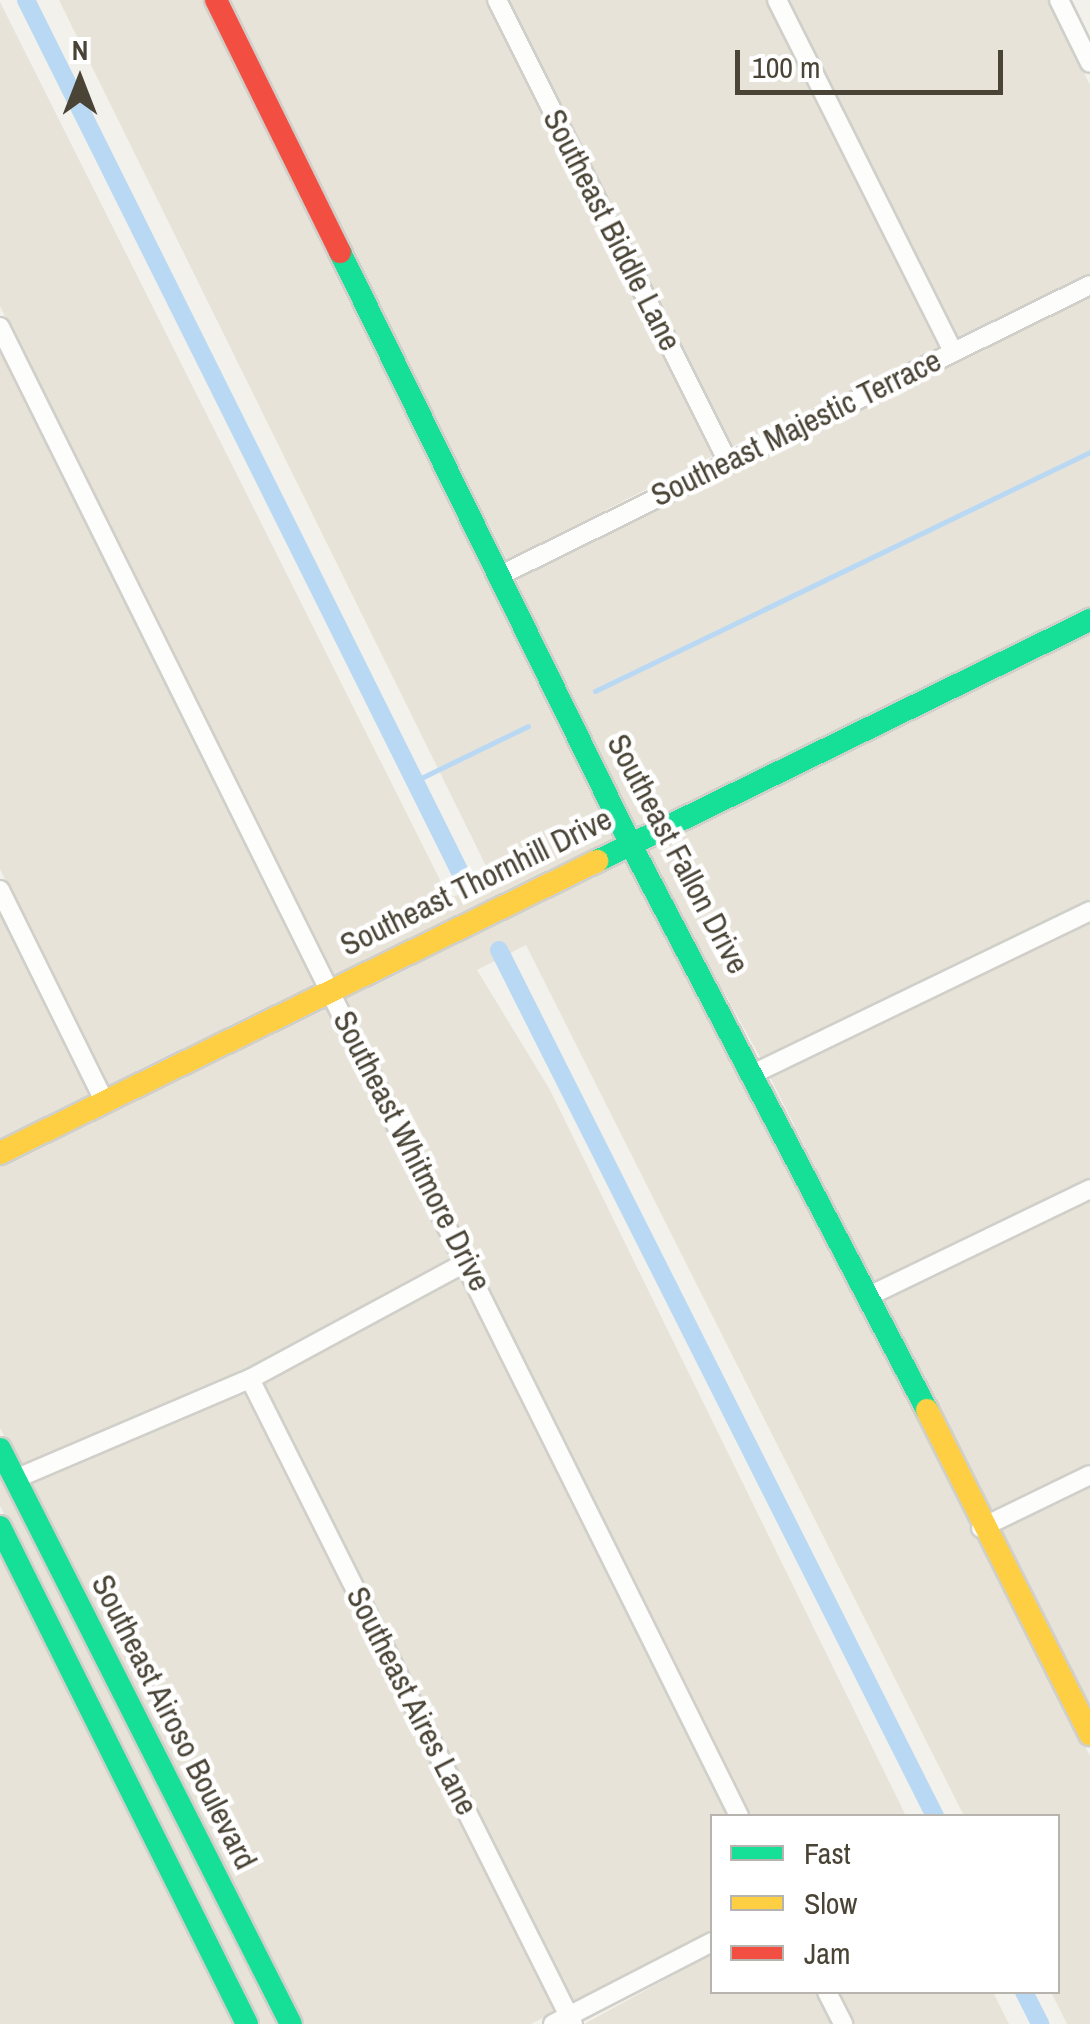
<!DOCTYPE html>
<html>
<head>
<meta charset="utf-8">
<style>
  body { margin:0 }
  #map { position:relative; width:1090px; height:2024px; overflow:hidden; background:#f2f1eb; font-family:"Archivo Narrow",sans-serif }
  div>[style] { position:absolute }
  .residential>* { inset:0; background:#e7e3d8 }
  .stream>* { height:5px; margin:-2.5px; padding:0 2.5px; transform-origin:2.5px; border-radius:2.5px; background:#b9d8f3 }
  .canal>* { height:18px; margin:-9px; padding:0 9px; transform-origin:9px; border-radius:9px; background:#b9d8f3 }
  .roads { filter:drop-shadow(2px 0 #d0cfc9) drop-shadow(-2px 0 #d0cfc9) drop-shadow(0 2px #d0cfc9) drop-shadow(0 -2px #d0cfc9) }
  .street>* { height:18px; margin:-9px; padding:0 9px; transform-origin:9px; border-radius:9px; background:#fdfdfc }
  .fast>* { height:22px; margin:-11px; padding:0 11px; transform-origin:11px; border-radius:11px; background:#16e098 }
  .slow>* { height:22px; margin:-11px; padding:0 11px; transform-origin:11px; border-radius:11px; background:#ffcf43 }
  .jam>* { height:22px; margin:-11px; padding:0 11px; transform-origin:11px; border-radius:11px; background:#f24e42 }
  span { translate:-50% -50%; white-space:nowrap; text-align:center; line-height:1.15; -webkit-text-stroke:9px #fff; paint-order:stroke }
  .street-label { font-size:32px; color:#4a4436 }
  .legend { position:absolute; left:710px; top:1814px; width:350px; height:180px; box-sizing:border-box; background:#fff; border:2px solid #b7b4af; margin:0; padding:12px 18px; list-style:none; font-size:30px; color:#4a4436 }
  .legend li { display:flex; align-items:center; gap:20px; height:50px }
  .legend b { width:50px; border:2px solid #b7b4af }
  .north { position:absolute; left:30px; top:30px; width:100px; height:100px; -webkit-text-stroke:8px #fff; paint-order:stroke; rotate:0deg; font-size:28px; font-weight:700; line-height:40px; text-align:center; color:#4a4436 }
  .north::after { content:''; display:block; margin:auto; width:35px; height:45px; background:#4a4436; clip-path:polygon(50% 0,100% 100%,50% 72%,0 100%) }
  .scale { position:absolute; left:735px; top:50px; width:268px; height:45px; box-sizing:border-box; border:5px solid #4a4436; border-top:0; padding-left:12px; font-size:30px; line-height:35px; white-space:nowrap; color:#4a4436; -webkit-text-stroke:8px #fff; paint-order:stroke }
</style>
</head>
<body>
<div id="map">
  <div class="residential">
    <div style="clip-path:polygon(59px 0,205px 0,617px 838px,334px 976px,0 306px,0 2px,449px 898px,486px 885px,486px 866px)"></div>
    <div style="clip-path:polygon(227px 0,486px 0,714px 455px,507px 560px)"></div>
    <div style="clip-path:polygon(507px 0,767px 0,940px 347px,731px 447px)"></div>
    <div style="clip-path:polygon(788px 0,1048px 0,1090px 85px,1090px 274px,957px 338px)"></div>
    <div style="clip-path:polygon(1090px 296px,1090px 608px,634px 829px,516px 579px)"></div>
    <div style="clip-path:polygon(0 349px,317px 985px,108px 1087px,0 869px)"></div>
    <div style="clip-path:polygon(1090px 631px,1090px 899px,761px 1059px,644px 848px)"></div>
    <div style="clip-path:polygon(627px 856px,749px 1076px,1090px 1756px,1090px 2024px,1067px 2024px,1051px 1992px,1058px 1816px,964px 1816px,526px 945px,477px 970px,550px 1090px,906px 1816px,750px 1816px,343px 994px)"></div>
    <div style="clip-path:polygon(0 911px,91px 1095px,0 1141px)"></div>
    <div style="clip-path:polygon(1090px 922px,1090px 1178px,873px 1282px,770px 1077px)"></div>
    <div style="clip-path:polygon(326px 1003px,455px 1256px,246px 1370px,19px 1466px,0 1428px,0 1164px)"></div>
    <div style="clip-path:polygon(1090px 1201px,1090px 1463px,985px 1515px,882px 1301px)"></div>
    <div style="clip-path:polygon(464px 1274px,729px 1816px,712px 1816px,712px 1931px,573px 2002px,263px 1383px)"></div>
    <div style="clip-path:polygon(245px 1392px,556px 2011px,531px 2024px,301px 2024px,28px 1484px)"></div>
    <div style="clip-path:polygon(0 1471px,280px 2024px,258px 2024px,0 1506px)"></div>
    <div style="clip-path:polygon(1090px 1486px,1090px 1714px,995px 1533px)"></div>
    <div style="clip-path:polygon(0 1549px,237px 2024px,0 2024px)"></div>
    <div style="clip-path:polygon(712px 1954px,712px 1992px,816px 1992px,832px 2024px,584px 2024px)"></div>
    <div style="clip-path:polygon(837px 1992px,993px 1992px,1009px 2024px,854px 2024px)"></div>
  </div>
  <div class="stream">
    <div style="left:595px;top:691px;width:550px;rotate:-25.77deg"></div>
    <div style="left:419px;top:779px;width:121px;rotate:-25.9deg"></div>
  </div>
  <div class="canal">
    <div style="left:26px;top:0;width:979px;rotate:63.54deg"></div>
    <div style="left:499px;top:950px;width:970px;rotate:63.28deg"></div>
    <div style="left:1024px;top:1992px;width:36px;rotate:63deg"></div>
  </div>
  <div class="roads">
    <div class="street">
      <div style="left:497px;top:0;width:514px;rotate:63.43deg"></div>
      <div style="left:777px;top:0;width:394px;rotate:63.4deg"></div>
      <div style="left:1059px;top:0;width:70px;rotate:63.8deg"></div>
      <div style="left:0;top:327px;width:1662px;rotate:63.6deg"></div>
      <div style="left:503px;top:574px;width:654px;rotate:-26.21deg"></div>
      <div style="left:0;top:890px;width:234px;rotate:63.7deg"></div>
      <div style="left:757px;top:1072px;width:370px;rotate:-25.8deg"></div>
      <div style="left:869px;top:1296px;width:246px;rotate:-25.8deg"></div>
      <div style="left:250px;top:1379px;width:721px;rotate:63.4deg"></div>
      <div style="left:15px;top:1479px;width:255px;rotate:-23.1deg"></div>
      <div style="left:250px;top:1379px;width:248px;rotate:-28.4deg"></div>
      <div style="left:981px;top:1528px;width:121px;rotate:-25.9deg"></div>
      <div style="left:827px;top:1992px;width:36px;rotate:63deg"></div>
      <div style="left:553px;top:2024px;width:179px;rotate:-27.3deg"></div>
    </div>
    <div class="fast">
      <div style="left:340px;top:252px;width:658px;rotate:63.86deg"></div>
      <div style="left:630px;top:843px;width:640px;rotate:62.35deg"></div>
      <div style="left:597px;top:861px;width:549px;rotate:-26.05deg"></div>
      <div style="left:0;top:1449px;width:644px;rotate:63.16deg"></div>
      <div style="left:0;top:1527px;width:555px;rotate:63.57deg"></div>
    </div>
    <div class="slow">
      <div style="left:0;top:1153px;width:665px;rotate:-26.06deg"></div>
      <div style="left:927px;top:1410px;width:363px;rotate:63.3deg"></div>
    </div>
    <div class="jam">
      <div style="left:216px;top:0;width:281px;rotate:63.8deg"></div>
    </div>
  </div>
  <div class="street-label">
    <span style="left:612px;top:230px;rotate:63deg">Southeast Biddle Lane</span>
    <span style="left:796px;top:428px;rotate:-26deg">Southeast Majestic Terrace</span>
    <span style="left:678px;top:854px;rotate:62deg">Southeast Fallon Drive</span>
    <span style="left:476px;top:882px;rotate:-26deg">Southeast Thornhill Drive</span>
    <span style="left:412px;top:1151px;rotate:63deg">Southeast Whitmore Drive</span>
    <span style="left:412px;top:1701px;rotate:63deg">Southeast Aires Lane</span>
    <span style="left:174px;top:1722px;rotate:63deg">Southeast Airoso Boulevard</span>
  </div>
  <ul class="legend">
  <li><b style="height:12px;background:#16e098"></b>Fast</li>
  <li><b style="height:12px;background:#ffcf43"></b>Slow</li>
  <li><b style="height:12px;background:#f24e42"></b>Jam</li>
  </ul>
  <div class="north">N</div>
  <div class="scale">100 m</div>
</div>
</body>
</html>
